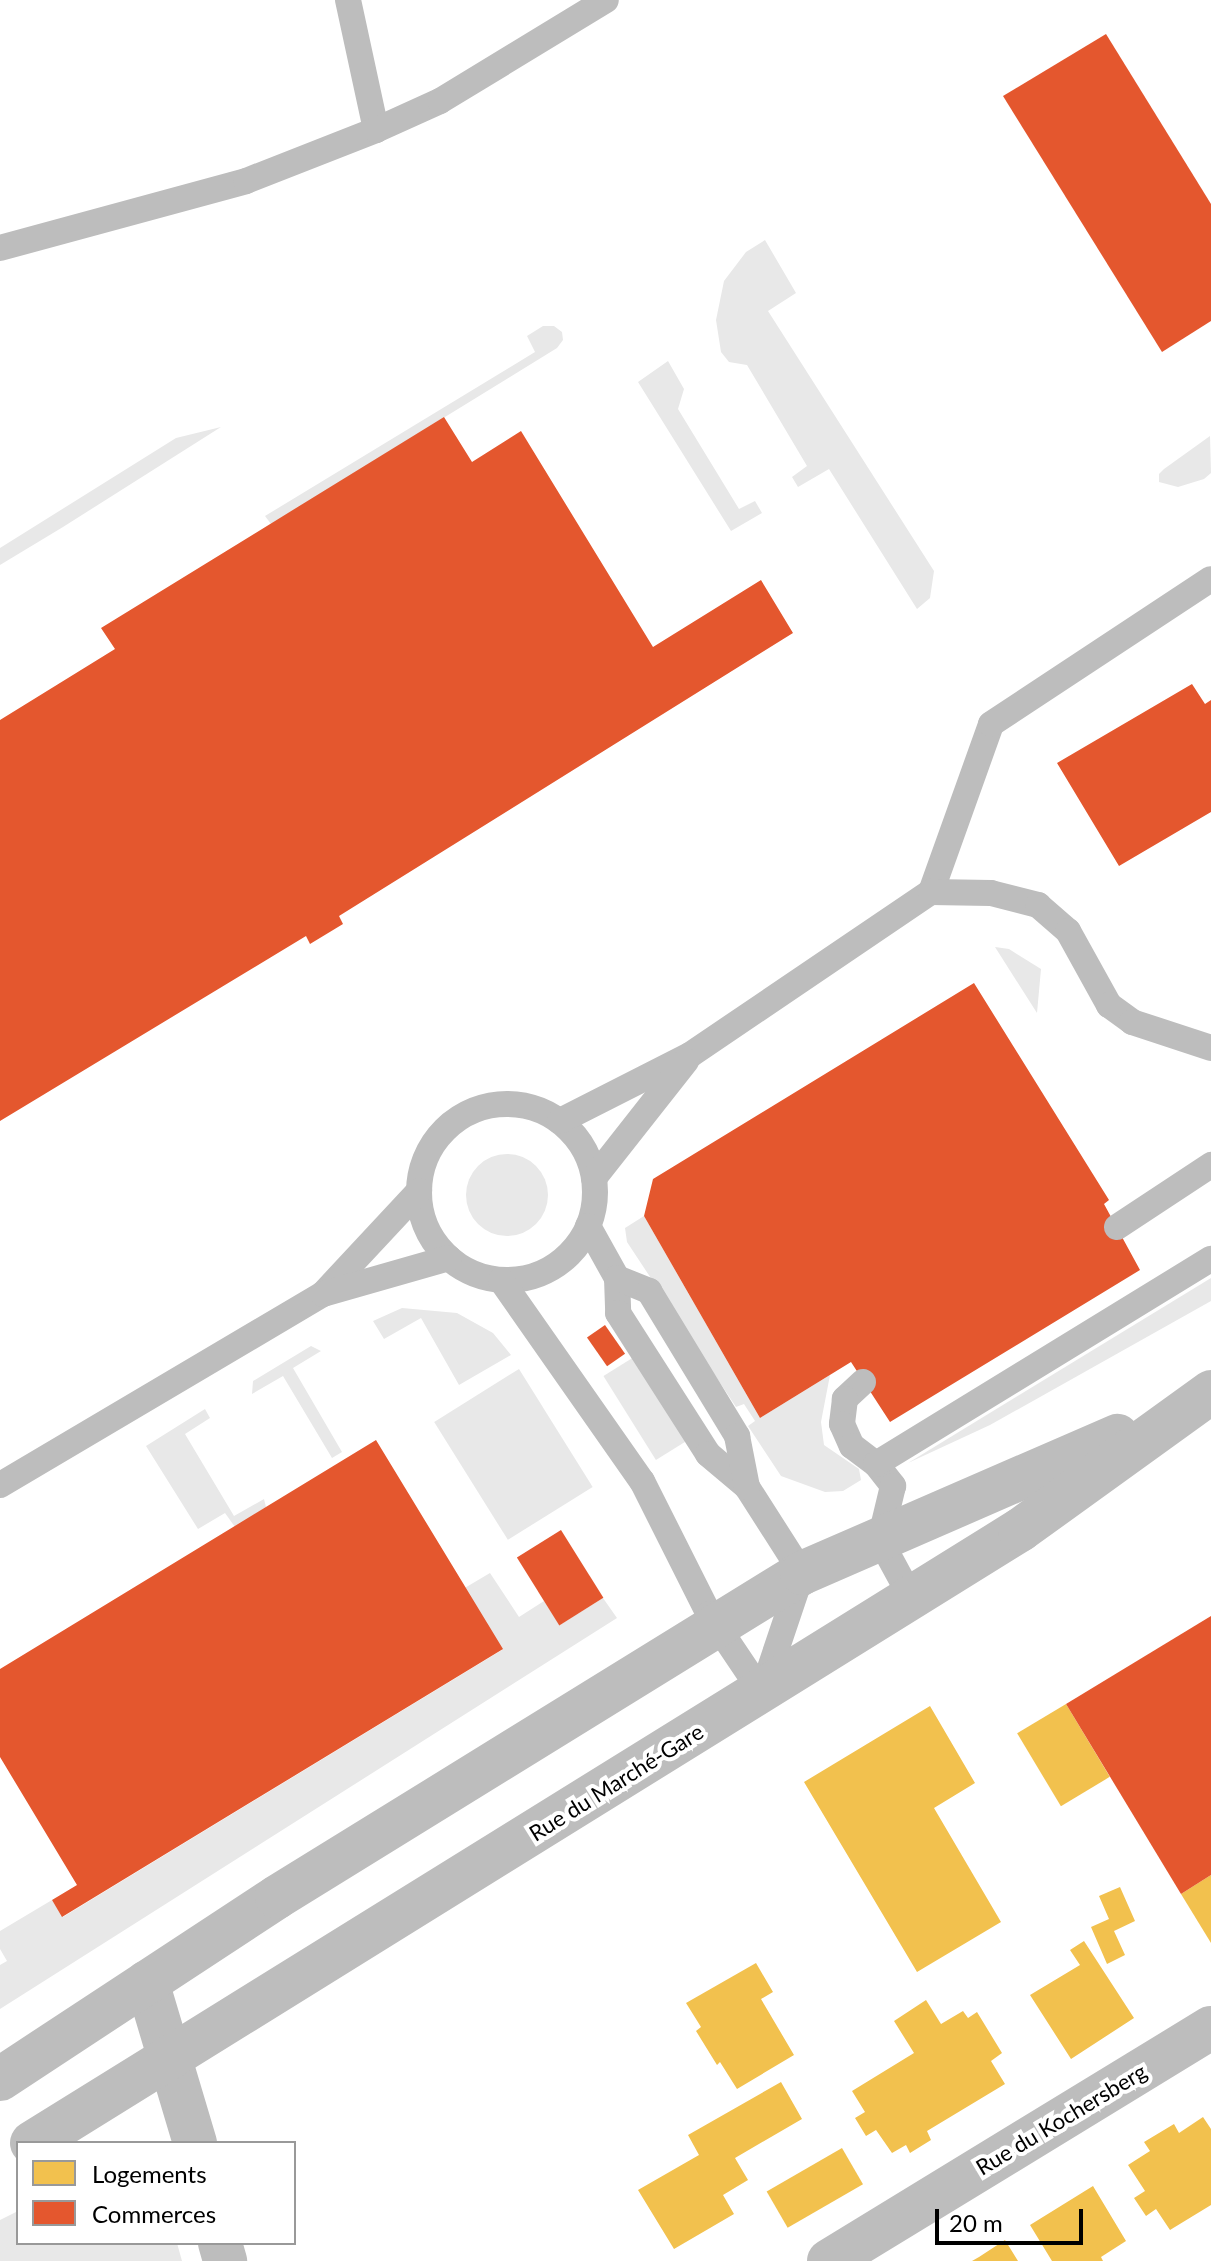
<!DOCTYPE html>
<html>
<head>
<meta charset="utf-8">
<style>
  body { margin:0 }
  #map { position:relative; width:1211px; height:2261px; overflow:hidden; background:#fff; font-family:Lato,sans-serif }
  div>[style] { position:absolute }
  .green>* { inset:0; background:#e8e8e8; transform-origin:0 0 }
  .round { border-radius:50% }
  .homes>* { inset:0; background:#f2c14e; transform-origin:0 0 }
  .shops>* { inset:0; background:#e4572e; transform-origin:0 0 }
  .service>* { height:26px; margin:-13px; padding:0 13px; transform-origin:13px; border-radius:13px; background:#bdbdbd }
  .service>.ring { margin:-13px; padding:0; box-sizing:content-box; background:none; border:26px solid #bdbdbd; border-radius:50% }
  .minor>* { height:44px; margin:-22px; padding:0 22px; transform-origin:22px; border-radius:22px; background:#bdbdbd }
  span { translate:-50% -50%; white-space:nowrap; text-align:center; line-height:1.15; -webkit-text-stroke:8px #fff; paint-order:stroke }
  .street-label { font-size:22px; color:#000 }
  .legend { position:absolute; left:16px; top:2141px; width:280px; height:104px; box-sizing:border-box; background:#fff; border:2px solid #999; margin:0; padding:10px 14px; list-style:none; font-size:24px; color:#000 }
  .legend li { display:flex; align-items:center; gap:16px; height:40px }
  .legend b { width:40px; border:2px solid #999 }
  .scale { position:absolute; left:935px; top:2209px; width:148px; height:36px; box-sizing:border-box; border:4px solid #000; border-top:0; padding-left:10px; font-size:24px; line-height:28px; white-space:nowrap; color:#000; -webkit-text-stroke:6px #fff; paint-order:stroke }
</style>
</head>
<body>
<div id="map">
  <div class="green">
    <div style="clip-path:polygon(765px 240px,796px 293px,768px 311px,934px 571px,930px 598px,917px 609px,829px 469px,798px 487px,792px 477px,807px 466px,747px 365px,729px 362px,721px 352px,716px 320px,724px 281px,746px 252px)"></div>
    <div style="clip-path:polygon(543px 326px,554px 326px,562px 332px,563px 340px,557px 348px,271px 524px,265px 516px,535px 352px,527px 336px)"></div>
    <div style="clip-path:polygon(668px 361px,684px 389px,678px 409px,739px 509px,755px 501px,762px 513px,731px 531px,638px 382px)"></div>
    <div style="clip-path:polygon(221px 427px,63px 527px,0 565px,0 548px,176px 438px)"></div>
    <div style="clip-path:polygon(1210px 436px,1211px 473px,1204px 479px,1178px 487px,1159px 482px,1159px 474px,1164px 469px)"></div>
    <div style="clip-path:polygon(995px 947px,1009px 949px,1041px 969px,1037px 1013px)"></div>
    <div class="round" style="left:466px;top:1154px;width:82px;height:82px"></div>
    <div style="clip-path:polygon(644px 1216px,760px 1418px,830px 1375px,821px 1422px,824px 1445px,859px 1469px,861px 1480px,843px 1491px,825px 1492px,781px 1476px,748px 1426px,755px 1421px,744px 1404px,736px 1407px,627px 1242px,625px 1228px)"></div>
    <div style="clip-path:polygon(1211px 1278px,1211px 1301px,990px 1425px,908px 1463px)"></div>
    <div style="clip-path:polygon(402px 1308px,457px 1313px,493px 1333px,511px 1355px,459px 1385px,421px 1318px,384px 1339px,373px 1321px)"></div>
    <div style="clip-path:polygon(311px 1346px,321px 1351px,293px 1368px,342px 1452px,332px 1458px,283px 1376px,252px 1394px,253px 1381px)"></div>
    <div style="left:634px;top:1357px;width:99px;height:36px;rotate:58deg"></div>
    <div style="left:519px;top:1369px;width:139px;height:100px;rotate:58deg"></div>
    <div style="clip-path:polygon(205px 1409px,210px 1418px,185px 1434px,234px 1516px,264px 1499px,266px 1507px,235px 1527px,225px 1513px,198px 1529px,146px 1446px)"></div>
    <div style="clip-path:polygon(490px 1573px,519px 1617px,544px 1601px,560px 1625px,603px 1598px,617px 1618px,0 2009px,0 1965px,7px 1961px,0 1949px,0 1931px,52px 1900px,63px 1917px,502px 1650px,463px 1589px)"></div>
    <div style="clip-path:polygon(18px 2211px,18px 2243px,177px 2243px,182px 2261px,0 2261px,0 2220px)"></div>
  </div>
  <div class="homes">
    <div style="left:1066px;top:1704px;width:85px;height:57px;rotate:59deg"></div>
    <div style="clip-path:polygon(930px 1706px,975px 1783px,934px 1808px,1001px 1922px,917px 1972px,804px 1782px)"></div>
    <div style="clip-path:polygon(1211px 1875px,1211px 1943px,1181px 1894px)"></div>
    <div style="clip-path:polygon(1120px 1887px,1135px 1921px,1114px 1931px,1125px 1955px,1107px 1964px,1091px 1927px,1109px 1919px,1099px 1896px)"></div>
    <div style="clip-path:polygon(1084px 1941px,1134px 2018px,1071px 2059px,1030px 1995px,1080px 1965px,1070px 1950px)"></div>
    <div style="clip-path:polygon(756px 1963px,773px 1992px,761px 1999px,794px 2055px,737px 2089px,720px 2062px,717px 2065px,696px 2031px,701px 2027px,686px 2003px)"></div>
    <div style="clip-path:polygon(926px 2000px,941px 2024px,963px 2011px,968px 2018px,977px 2012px,1002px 2053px,991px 2061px,1005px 2084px,927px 2131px,931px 2140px,910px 2153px,906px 2145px,892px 2153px,876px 2130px,866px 2136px,855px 2118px,865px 2112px,852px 2091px,914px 2053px,894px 2021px)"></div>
    <div style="clip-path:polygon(781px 2082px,802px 2119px,735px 2158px,748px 2180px,723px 2195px,734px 2214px,674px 2249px,638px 2190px,699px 2155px,688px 2135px)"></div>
    <div style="clip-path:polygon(1203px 2117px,1211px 2129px,1211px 2205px,1170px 2230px,1156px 2209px,1146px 2216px,1134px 2198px,1145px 2191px,1128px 2165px,1150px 2151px,1144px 2142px,1174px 2124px,1179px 2133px)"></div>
    <div style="left:842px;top:2148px;width:42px;height:87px;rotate:60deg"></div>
    <div style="clip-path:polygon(1093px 2186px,1126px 2241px,1101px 2257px,1103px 2261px,1052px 2261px,1030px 2225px)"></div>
    <div style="clip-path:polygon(1005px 2240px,1018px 2261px,972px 2261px,979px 2257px)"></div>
  </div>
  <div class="shops">
    <div style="clip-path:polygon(1106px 34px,1211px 204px,1211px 321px,1162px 352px,1003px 96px)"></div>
    <div style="clip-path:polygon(444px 417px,472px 462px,521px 431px,653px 647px,761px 580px,793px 633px,339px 916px,343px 924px,310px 944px,306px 936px,0 1121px,0 720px,115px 649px,101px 628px)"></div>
    <div style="clip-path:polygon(1192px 684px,1205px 704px,1211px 700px,1211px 812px,1119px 866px,1057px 763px)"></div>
    <div style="clip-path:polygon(974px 983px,1109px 1200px,1104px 1204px,1140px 1270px,890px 1422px,851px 1362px,760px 1418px,644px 1216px,653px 1179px)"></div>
    <div style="left:605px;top:1325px;width:35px;height:22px;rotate:55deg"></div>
    <div style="clip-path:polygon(376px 1440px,503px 1649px,62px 1917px,52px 1900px,77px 1885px,0 1757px,0 1669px)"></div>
    <div style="left:561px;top:1530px;width:80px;height:52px;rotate:58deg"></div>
    <div style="clip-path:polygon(1211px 1616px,1211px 1875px,1181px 1894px,1066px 1704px)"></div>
  </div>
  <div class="service">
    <div style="left:348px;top:0;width:133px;rotate:77.8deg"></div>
    <div style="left:0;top:248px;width:255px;rotate:-15.2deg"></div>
    <div style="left:246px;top:181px;width:140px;rotate:-21.4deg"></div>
    <div style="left:376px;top:130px;width:70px;rotate:-24.4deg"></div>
    <div style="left:440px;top:101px;width:194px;rotate:-31.3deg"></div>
    <div style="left:931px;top:892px;width:178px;rotate:-70.3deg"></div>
    <div style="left:991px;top:724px;width:263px;rotate:-33.4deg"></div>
    <div class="ring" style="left:419px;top:1104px;width:150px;height:150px"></div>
    <div style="left:560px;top:1121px;width:146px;rotate:-26.9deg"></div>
    <div style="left:690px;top:1055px;width:291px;rotate:-34.1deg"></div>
    <div style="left:931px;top:892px;width:60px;rotate:1deg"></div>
    <div style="left:991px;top:893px;width:49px;rotate:14.3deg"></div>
    <div style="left:1038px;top:905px;width:40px;rotate:41deg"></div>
    <div style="left:1068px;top:931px;width:85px;rotate:61deg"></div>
    <div style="left:1109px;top:1005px;width:29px;rotate:36deg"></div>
    <div style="left:1132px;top:1022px;width:83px;rotate:18.2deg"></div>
    <div style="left:594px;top:1178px;width:149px;rotate:-51.8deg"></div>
    <div style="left:588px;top:1226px;width:60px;rotate:60.9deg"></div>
    <div style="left:617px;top:1278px;width:35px;rotate:88deg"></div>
    <div style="left:618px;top:1313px;width:167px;rotate:57.4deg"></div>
    <div style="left:708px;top:1454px;width:51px;rotate:40.2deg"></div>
    <div style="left:747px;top:1487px;width:102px;rotate:57.4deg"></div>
    <div style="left:802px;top:1573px;width:122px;rotate:108.6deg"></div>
    <div style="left:1117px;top:1227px;width:113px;rotate:-33.4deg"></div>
    <div style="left:617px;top:1278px;width:35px;rotate:22deg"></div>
    <div style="left:649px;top:1291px;width:170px;rotate:58.7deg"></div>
    <div style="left:737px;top:1436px;width:52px;rotate:78.9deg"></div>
    <div style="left:501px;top:1280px;width:246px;rotate:55deg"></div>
    <div style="left:642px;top:1481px;width:149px;rotate:63.3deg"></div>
    <div style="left:709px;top:1614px;width:95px;rotate:56.1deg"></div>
    <div style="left:323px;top:1294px;width:141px;rotate:-47deg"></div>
    <div style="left:863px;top:1382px;width:25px;rotate:137deg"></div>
    <div style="left:845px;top:1399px;width:25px;rotate:97deg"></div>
    <div style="left:842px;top:1424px;width:24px;rotate:66deg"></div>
    <div style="left:852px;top:1446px;width:30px;rotate:37deg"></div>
    <div style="left:876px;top:1464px;width:28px;rotate:52deg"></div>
    <div style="left:893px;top:1486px;width:56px;rotate:103.5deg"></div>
    <div style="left:880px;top:1540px;width:65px;rotate:61.5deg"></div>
    <div style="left:876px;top:1464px;width:393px;rotate:-31.5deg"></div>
    <div style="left:0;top:1485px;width:375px;rotate:-30.6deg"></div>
    <div style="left:323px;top:1294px;width:131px;rotate:-15.9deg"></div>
  </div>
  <div class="minor">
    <div style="left:147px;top:1982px;width:168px;rotate:73.4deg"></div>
    <div style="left:0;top:2079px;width:331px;rotate:-33.3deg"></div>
    <div style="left:277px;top:1897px;width:617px;rotate:-31.68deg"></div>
    <div style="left:802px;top:1573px;width:344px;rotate:-23.5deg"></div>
    <div style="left:32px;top:2143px;width:1163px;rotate:-31.82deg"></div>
    <div style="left:1020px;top:1530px;width:236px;rotate:-35.8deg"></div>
    <div style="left:220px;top:2243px;width:19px;rotate:74deg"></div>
    <div style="left:829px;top:2261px;width:447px;rotate:-31.4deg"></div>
  </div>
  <div class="street-label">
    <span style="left:616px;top:1782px;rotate:-32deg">Rue du Marché-Gare</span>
    <span style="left:1061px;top:2119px;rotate:-31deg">Rue du Kochersberg</span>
  </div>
  <ul class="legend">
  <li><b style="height:22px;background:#f2c14e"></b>Logements</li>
  <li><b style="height:22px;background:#e4572e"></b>Commerces</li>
  </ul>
  <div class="scale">20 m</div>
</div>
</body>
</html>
